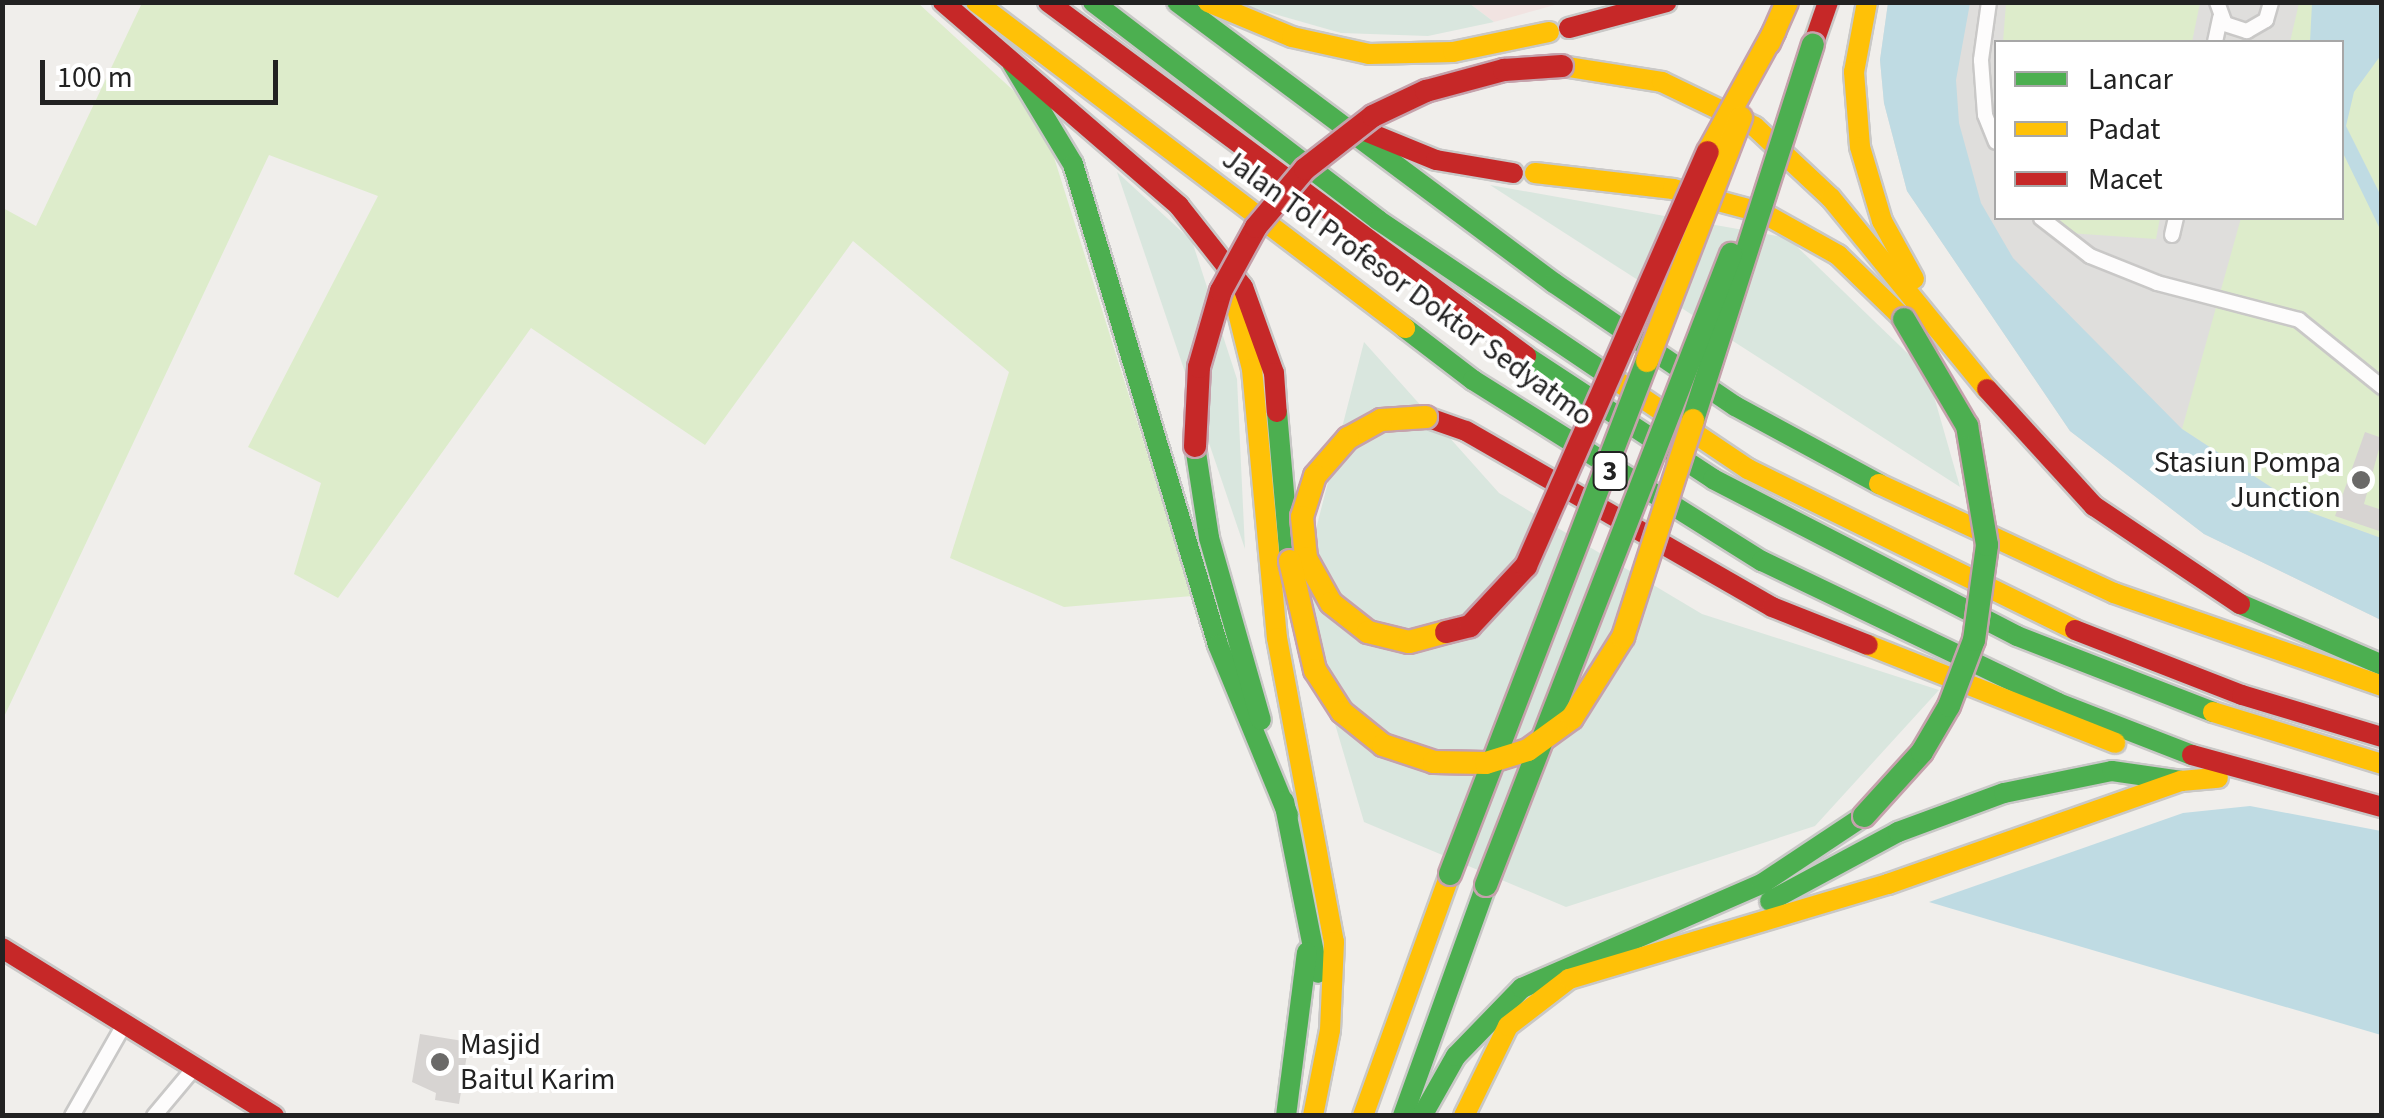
<!DOCTYPE html>
<html>
<head>
<meta charset="utf-8">
<style>
  body { margin:0 }
  #map { position:relative; width:2384px; height:1118px; overflow:hidden; background:#f0eeeb; font-family:"Source Sans 3",sans-serif }
  div>[style] { position:absolute }
  .residential>* { inset:0; background:#dfdedc }
  .commercial>* { inset:0; background:#f1e3e1 }
  .grass>* { inset:0; background:#ddeccb }
  .wetland>* { inset:0; background:#d9e6de }
  .water>* { inset:0; background:#bfdbe3 }
  .building>* { inset:0; background:#d7d4d2 }
  .roads { filter:drop-shadow(2px 0 #c9c8c7) drop-shadow(-2px 0 #c9c8c7) drop-shadow(0 2px #c9c8c7) drop-shadow(0 -2px #c9c8c7) }
  .street>* { height:14px; margin:-7px; padding:0 7px; transform-origin:7px; border-radius:7px; background:#fdfcfc }
  .fast>* { height:20px; margin:-10px; padding:0 10px; transform-origin:10px; border-radius:10px; background:#4caf50 }
  .slow>* { height:20px; margin:-10px; padding:0 10px; transform-origin:10px; border-radius:10px; background:#ffc107 }
  .jam>* { height:20px; margin:-10px; padding:0 10px; transform-origin:10px; border-radius:10px; background:#c62828 }
  .bridges { filter:drop-shadow(2px 0 #c5a2ac) drop-shadow(-2px 0 #c5a2ac) drop-shadow(0 2px #c5a2ac) drop-shadow(0 -2px #c5a2ac) }
  .fast-bridge>* { height:22px; margin:-11px; padding:0 11px; transform-origin:11px; border-radius:11px; background:#4caf50 }
  .slow-bridge>* { height:22px; margin:-11px; padding:0 11px; transform-origin:11px; border-radius:11px; background:#ffc107 }
  .jam-bridge>* { height:22px; margin:-11px; padding:0 11px; transform-origin:11px; border-radius:11px; background:#c62828 }
  .dots>* { width:28px; height:28px; translate:-50% -50%; box-sizing:border-box; border:5px solid #fff; border-radius:50% }
  span { translate:-50% -50%; white-space:nowrap; text-align:center; line-height:1.15; -webkit-text-stroke:8px #fff; paint-order:stroke }
  .shield-label span { padding:2px 8px; background:#fff; border:2px solid; border-radius:8px; -webkit-text-stroke-width:0 }
  .shield-label { font-size:28px; color:#222; font-weight:700 }
  .street-label { font-size:30px; color:#222 }
  .poi-label { font-size:30px; color:#222 }
  .right { translate:-100% -50%; text-align:right }
  .left { translate:0 -50%; text-align:left }
  .frame { position:absolute; inset:0; border:5px solid #222; pointer-events:none }
  .legend { position:absolute; left:1994px; top:40px; width:350px; height:180px; box-sizing:border-box; background:#fff; border:2px solid #a7a7a7; margin:0; padding:12px 18px; list-style:none; font-size:30px; color:#222 }
  .legend li { display:flex; align-items:center; gap:20px; height:50px }
  .legend b { width:50px; border:2px solid #a7a7a7 }
  .scale { position:absolute; left:40px; top:60px; width:238px; height:45px; box-sizing:border-box; border:5px solid #222; border-top:0; padding-left:12px; font-size:30px; line-height:35px; white-space:nowrap; color:#222; -webkit-text-stroke:8px #fff; paint-order:stroke }
</style>
</head>
<body>
<div id="map">
  <div class="residential">
    <div style="clip-path:polygon(evenodd,1888px 3px,2381px 3px,2381px 620px,2204px 534px,2070px 431px,1907px 191px,1884px 103px,1880px 60px,1888px 3px,1996px 42px,2342px 42px,2342px 218px,1996px 218px,1996px 42px)"></div>
  </div>
  <div class="commercial">
    <div style="clip-path:polygon(1469px 3px,1562px 3px,1494px 22px)"></div>
  </div>
  <div class="grass">
    <div style="clip-path:polygon(142px 3px,918px 3px,1041px 116px,1192px 596px,1064px 607px,950px 558px,1009px 372px,853px 241px,705px 445px,531px 328px,338px 598px,294px 574px,321px 483px,248px 447px,378px 196px,269px 155px,3px 719px,3px 208px,36px 226px)"></div>
    <div style="clip-path:polygon(2006px 3px,2006px 2px,2200px 3px,2192px 42px,2003px 42px)"></div>
    <div style="clip-path:polygon(2299px 3px,2381px 3px,2381px 538px,2309px 512px,2182px 429px,2241px 218px,2342px 218px,2342px 42px,2290px 42px)"></div>
    <div style="clip-path:polygon(2059px 218px,2160px 218px,2156px 239px,2068px 233px)"></div>
  </div>
  <div class="wetland">
    <div style="clip-path:polygon(1236px 3px,1469px 3px,1494px 22px,1428px 36px,1341px 33px)"></div>
    <div style="clip-path:polygon(1117px 172px,1192px 241px,1237px 379px,1245px 549px)"></div>
    <div style="clip-path:polygon(1490px 185px,1788px 238px,1927px 372px,1960px 487px)"></div>
    <div style="clip-path:polygon(1364px 342px,1499px 493px,1702px 614px,1939px 690px,1815px 826px,1566px 907px,1364px 822px,1298px 599px)"></div>
  </div>
  <div class="water">
    <div style="clip-path:polygon(1888px 3px,1970px 3px,1956px 80px,1959px 123px,1981px 203px,2013px 258px,2182px 429px,2309px 512px,2381px 538px,2381px 620px,2204px 534px,2070px 431px,1907px 191px,1884px 103px,1880px 60px)"></div>
    <div style="clip-path:polygon(2312px 3px,2381px 3px,2381px 55px,2354px 92px,2346px 126px,2381px 196px,2381px 231px,2342px 151px,2342px 42px,2310px 42px)"></div>
    <div style="clip-path:polygon(2250px 806px,2381px 831px,2381px 1035px,1929px 902px,2183px 813px)"></div>
  </div>
  <div class="building">
    <div style="clip-path:polygon(2365px 432px,2382px 438px,2364px 504px,2382px 510px,2382px 532px,2335px 516px)"></div>
    <div style="clip-path:polygon(420px 1034px,469px 1042px,459px 1104px,435px 1100px,436px 1093px,412px 1082px)"></div>
  </div>
  <div class="roads">
    <div class="street">
      <div style="left:1989px;top:2px;width:59px;rotate:97.9deg"></div>
      <div style="left:1981px;top:60px;width:55px;rotate:85.8deg"></div>
      <div style="left:1985px;top:115px;width:29px;rotate:68deg"></div>
      <div style="left:2217px;top:2px;width:23px;rotate:70deg"></div>
      <div style="left:2225px;top:24px;width:23px;rotate:18deg"></div>
      <div style="left:2247px;top:31px;width:22px;rotate:-30deg"></div>
      <div style="left:2266px;top:20px;width:19px;rotate:-74deg"></div>
      <div style="left:2215px;top:42px;width:25px;rotate:-78deg"></div>
      <div style="left:2041px;top:218px;width:62px;rotate:37.8deg"></div>
      <div style="left:2090px;top:256px;width:72px;rotate:21.9deg"></div>
      <div style="left:2157px;top:283px;width:147px;rotate:14.6deg"></div>
      <div style="left:2299px;top:320px;width:107px;rotate:38.9deg"></div>
      <div style="left:2172px;top:235px;width:17px;rotate:-77deg"></div>
      <div style="left:72px;top:1116px;width:107px;rotate:-60.3deg"></div>
      <div style="left:154px;top:1116px;width:64px;rotate:-50.1deg"></div>
    </div>
    <div class="fast">
      <div style="left:1093px;top:2px;width:359px;rotate:37.4deg"></div>
      <div style="left:1378px;top:220px;width:277px;rotate:34deg"></div>
      <div style="left:1177px;top:2px;width:470px;rotate:36.7deg"></div>
      <div style="left:1554px;top:283px;width:219px;rotate:34.2deg"></div>
      <div style="left:1735px;top:406px;width:164px;rotate:28.4deg"></div>
      <div style="left:1012px;top:63px;width:118px;rotate:58.9deg"></div>
      <div style="left:1073px;top:164px;width:502px;rotate:73.22deg"></div>
      <div style="left:1218px;top:645px;width:184px;rotate:67.6deg"></div>
      <div style="left:1405px;top:328px;width:86px;rotate:37.4deg"></div>
      <div style="left:1473px;top:380px;width:341px;rotate:32.1deg"></div>
      <div style="left:1762px;top:561px;width:328px;rotate:25.6deg"></div>
      <div style="left:2058px;top:703px;width:144px;rotate:21.2deg"></div>
      <div style="left:1526px;top:356px;width:224px;rotate:33.3deg"></div>
      <div style="left:1713px;top:479px;width:342px;rotate:27.3deg"></div>
      <div style="left:2017px;top:636px;width:210px;rotate:21.2deg"></div>
      <div style="left:1277px;top:412px;width:150px;rotate:85deg"></div>
      <div style="left:1195px;top:446px;width:93px;rotate:81.3deg"></div>
      <div style="left:1209px;top:538px;width:189px;rotate:74.1deg"></div>
      <div style="left:2240px;top:604px;width:155px;rotate:23.2deg"></div>
      <div style="left:1284px;top:801px;width:175px;rotate:78.8deg"></div>
      <div style="left:1770px;top:901px;width:145px;rotate:-28.3deg"></div>
      <div style="left:1898px;top:832px;width:113px;rotate:-20.2deg"></div>
      <div style="left:2004px;top:793px;width:110px;rotate:-11.5deg"></div>
      <div style="left:2112px;top:771px;width:70px;rotate:8.2deg"></div>
      <div style="left:1286px;top:1116px;width:165px;rotate:-82.7deg"></div>
      <div style="left:1403px;top:1116px;width:245px;rotate:-70.2deg"></div>
      <div style="left:1422px;top:1116px;width:69px;rotate:-60.5deg"></div>
      <div style="left:1456px;top:1056px;width:95px;rotate:-45.9deg"></div>
      <div style="left:1522px;top:988px;width:263px;rotate:-23.5deg"></div>
      <div style="left:1763px;top:883px;width:121px;rotate:-33.6deg"></div>
    </div>
    <div class="slow">
      <div style="left:976px;top:2px;width:539px;rotate:37.23deg"></div>
      <div style="left:1208px;top:2px;width:91px;rotate:22.6deg"></div>
      <div style="left:1292px;top:37px;width:79px;rotate:12.4deg"></div>
      <div style="left:1369px;top:54px;width:84px;rotate:-1.4deg"></div>
      <div style="left:1453px;top:52px;width:98px;rotate:-11.8deg"></div>
      <div style="left:1867px;top:2px;width:71px;rotate:100.5deg"></div>
      <div style="left:1854px;top:72px;width:75px;rotate:85.4deg"></div>
      <div style="left:1860px;top:147px;width:77px;rotate:73.4deg"></div>
      <div style="left:1882px;top:221px;width:66px;rotate:61.1deg"></div>
      <div style="left:1562px;top:66px;width:101px;rotate:9.1deg"></div>
      <div style="left:1662px;top:82px;width:103px;rotate:25.8deg"></div>
      <div style="left:1755px;top:127px;width:104px;rotate:43.1deg"></div>
      <div style="left:1831px;top:198px;width:247px;rotate:50.8deg"></div>
      <div style="left:1535px;top:173px;width:139px;rotate:6.6deg"></div>
      <div style="left:1673px;top:189px;width:93px;rotate:14.9deg"></div>
      <div style="left:1763px;top:213px;width:86px;rotate:29.2deg"></div>
      <div style="left:1838px;top:255px;width:92px;rotate:44.1deg"></div>
      <div style="left:1226px;top:264px;width:108px;rotate:76.1deg"></div>
      <div style="left:1252px;top:369px;width:270px;rotate:84.7deg"></div>
      <div style="left:1277px;top:638px;width:309px;rotate:79.4deg"></div>
      <div style="left:1334px;top:942px;width:88px;rotate:92.6deg"></div>
      <div style="left:1330px;top:1030px;width:88px;rotate:101.2deg"></div>
      <div style="left:1608px;top:375px;width:169px;rotate:33.9deg"></div>
      <div style="left:1748px;top:469px;width:364px;rotate:26.2deg"></div>
      <div style="left:1879px;top:484px;width:259px;rotate:24.9deg"></div>
      <div style="left:2114px;top:593px;width:284px;rotate:19.1deg"></div>
      <div style="left:1868px;top:645px;width:266px;rotate:21.6deg"></div>
      <div style="left:2213px;top:712px;width:177px;rotate:17.1deg"></div>
      <div style="left:1363px;top:1116px;width:257px;rotate:-70.2deg"></div>
      <div style="left:1464px;top:1116px;width:100px;rotate:-63.9deg"></div>
      <div style="left:1508px;top:1026px;width:77px;rotate:-37.6deg"></div>
      <div style="left:1569px;top:979px;width:333px;rotate:-16.6deg"></div>
      <div style="left:1888px;top:884px;width:311px;rotate:-19.4deg"></div>
      <div style="left:2181px;top:781px;width:37px;rotate:-5deg"></div>
    </div>
    <div class="jam">
      <div style="left:943px;top:2px;width:312px;rotate:40.8deg"></div>
      <div style="left:1179px;top:206px;width:103px;rotate:51.7deg"></div>
      <div style="left:1243px;top:287px;width:91px;rotate:70.2deg"></div>
      <div style="left:1274px;top:373px;width:39px;rotate:86deg"></div>
      <div style="left:1048px;top:2px;width:595px;rotate:36.52deg"></div>
      <div style="left:1569px;top:28px;width:101px;rotate:-14.9deg"></div>
      <div style="left:1813px;top:45px;width:46px;rotate:-70.8deg"></div>
      <div style="left:1360px;top:129px;width:82px;rotate:22.2deg"></div>
      <div style="left:1436px;top:160px;width:78px;rotate:9.6deg"></div>
      <div style="left:1987px;top:389px;width:159px;rotate:47.6deg"></div>
      <div style="left:2094px;top:506px;width:176px;rotate:33.9deg"></div>
      <div style="left:1426px;top:417px;width:42px;rotate:19.3deg"></div>
      <div style="left:1466px;top:431px;width:353px;rotate:29.9deg"></div>
      <div style="left:1772px;top:607px;width:103px;rotate:21.6deg"></div>
      <div style="left:2075px;top:630px;width:179px;rotate:21.3deg"></div>
      <div style="left:2242px;top:695px;width:146px;rotate:16.7deg"></div>
      <div style="left:2192px;top:755px;width:197px;rotate:15.3deg"></div>
      <div style="left:2px;top:948px;width:320px;rotate:31.7deg"></div>
    </div>
  </div>
  <div class="bridges">
    <div class="fast-bridge">
      <div style="left:1693px;top:420px;width:394px;rotate:-72.3deg"></div>
      <div style="left:1864px;top:816px;width:86px;rotate:-47.8deg"></div>
      <div style="left:1922px;top:752px;width:53px;rotate:-59.6deg"></div>
      <div style="left:1949px;top:706px;width:71px;rotate:-69.3deg"></div>
      <div style="left:1974px;top:640px;width:96px;rotate:-82.2deg"></div>
      <div style="left:1987px;top:545px;width:121px;rotate:-99.5deg"></div>
      <div style="left:1967px;top:426px;width:124px;rotate:-120.5deg"></div>
      <div style="left:1450px;top:874px;width:550px;rotate:-68.99deg"></div>
      <div style="left:1486px;top:885px;width:677px;rotate:-68.78deg"></div>
    </div>
    <div class="slow-bridge">
      <div style="left:1769px;top:43px;width:45px;rotate:-66.3deg"></div>
      <div style="left:1708px;top:152px;width:139px;rotate:-61.2deg"></div>
      <div style="left:1647px;top:361px;width:261px;rotate:-68.9deg"></div>
      <div style="left:1426px;top:417px;width:45px;rotate:176.2deg"></div>
      <div style="left:1381px;top:420px;width:38px;rotate:151deg"></div>
      <div style="left:1348px;top:438px;width:50px;rotate:131deg"></div>
      <div style="left:1315px;top:476px;width:43px;rotate:107.6deg"></div>
      <div style="left:1302px;top:517px;width:41px;rotate:84.4deg"></div>
      <div style="left:1306px;top:558px;width:51px;rotate:60.9deg"></div>
      <div style="left:1331px;top:603px;width:47px;rotate:38.1deg"></div>
      <div style="left:1368px;top:632px;width:42px;rotate:13.7deg"></div>
      <div style="left:1409px;top:642px;width:38px;rotate:-15deg"></div>
      <div style="left:1290px;top:561px;width:112px;rotate:77.1deg"></div>
      <div style="left:1315px;top:670px;width:50px;rotate:57.3deg"></div>
      <div style="left:1342px;top:712px;width:53px;rotate:38.8deg"></div>
      <div style="left:1383px;top:745px;width:54px;rotate:18.4deg"></div>
      <div style="left:1434px;top:762px;width:52px;rotate:1.1deg"></div>
      <div style="left:1486px;top:763px;width:44px;rotate:-17.2deg"></div>
      <div style="left:1528px;top:750px;width:54px;rotate:-36deg"></div>
      <div style="left:1572px;top:718px;width:96px;rotate:-57.8deg"></div>
      <div style="left:1623px;top:637px;width:228px;rotate:-72.1deg"></div>
    </div>
    <div class="jam-bridge">
      <div style="left:1195px;top:446px;width:79px;rotate:-87.1deg"></div>
      <div style="left:1199px;top:367px;width:79px;rotate:-73.9deg"></div>
      <div style="left:1221px;top:291px;width:73px;rotate:-61.3deg"></div>
      <div style="left:1256px;top:227px;width:76px;rotate:-49.8deg"></div>
      <div style="left:1305px;top:169px;width:86px;rotate:-37.9deg"></div>
      <div style="left:1373px;top:116px;width:59px;rotate:-25.3deg"></div>
      <div style="left:1426px;top:91px;width:81px;rotate:-15.1deg"></div>
      <div style="left:1504px;top:70px;width:58px;rotate:-3.9deg"></div>
      <div style="left:1446px;top:632px;width:25px;rotate:-14deg"></div>
      <div style="left:1470px;top:626px;width:82px;rotate:-47deg"></div>
      <div style="left:1526px;top:566px;width:452px;rotate:-66.3deg"></div>
    </div>
  </div>
  <div class="dots">
    <div style="left:2361px;top:480px;background:#6a6968"></div>
    <div style="left:440px;top:1062px;background:#6a6968"></div>
  </div>
  <div class="shield-label">
    <span style="left:1610px;top:471px">3</span>
  </div>
  <div class="street-label">
    <span style="left:1407px;top:288px;rotate:36deg">Jalan Tol Profesor Doktor Sedyatmo</span>
  </div>
  <div class="poi-label">
    <span class="right" style="left:2341px;top:480px">Stasiun Pompa<br>Junction</span>
    <span class="left" style="left:460px;top:1062px">Masjid<br>Baitul Karim</span>
  </div>
  <div class="frame"></div>
  <ul class="legend">
  <li><b style="height:12px;background:#4caf50"></b>Lancar</li>
  <li><b style="height:12px;background:#ffc107"></b>Padat</li>
  <li><b style="height:12px;background:#c62828"></b>Macet</li>
  </ul>
  <div class="scale">100 m</div>
</div>
</body>
</html>
